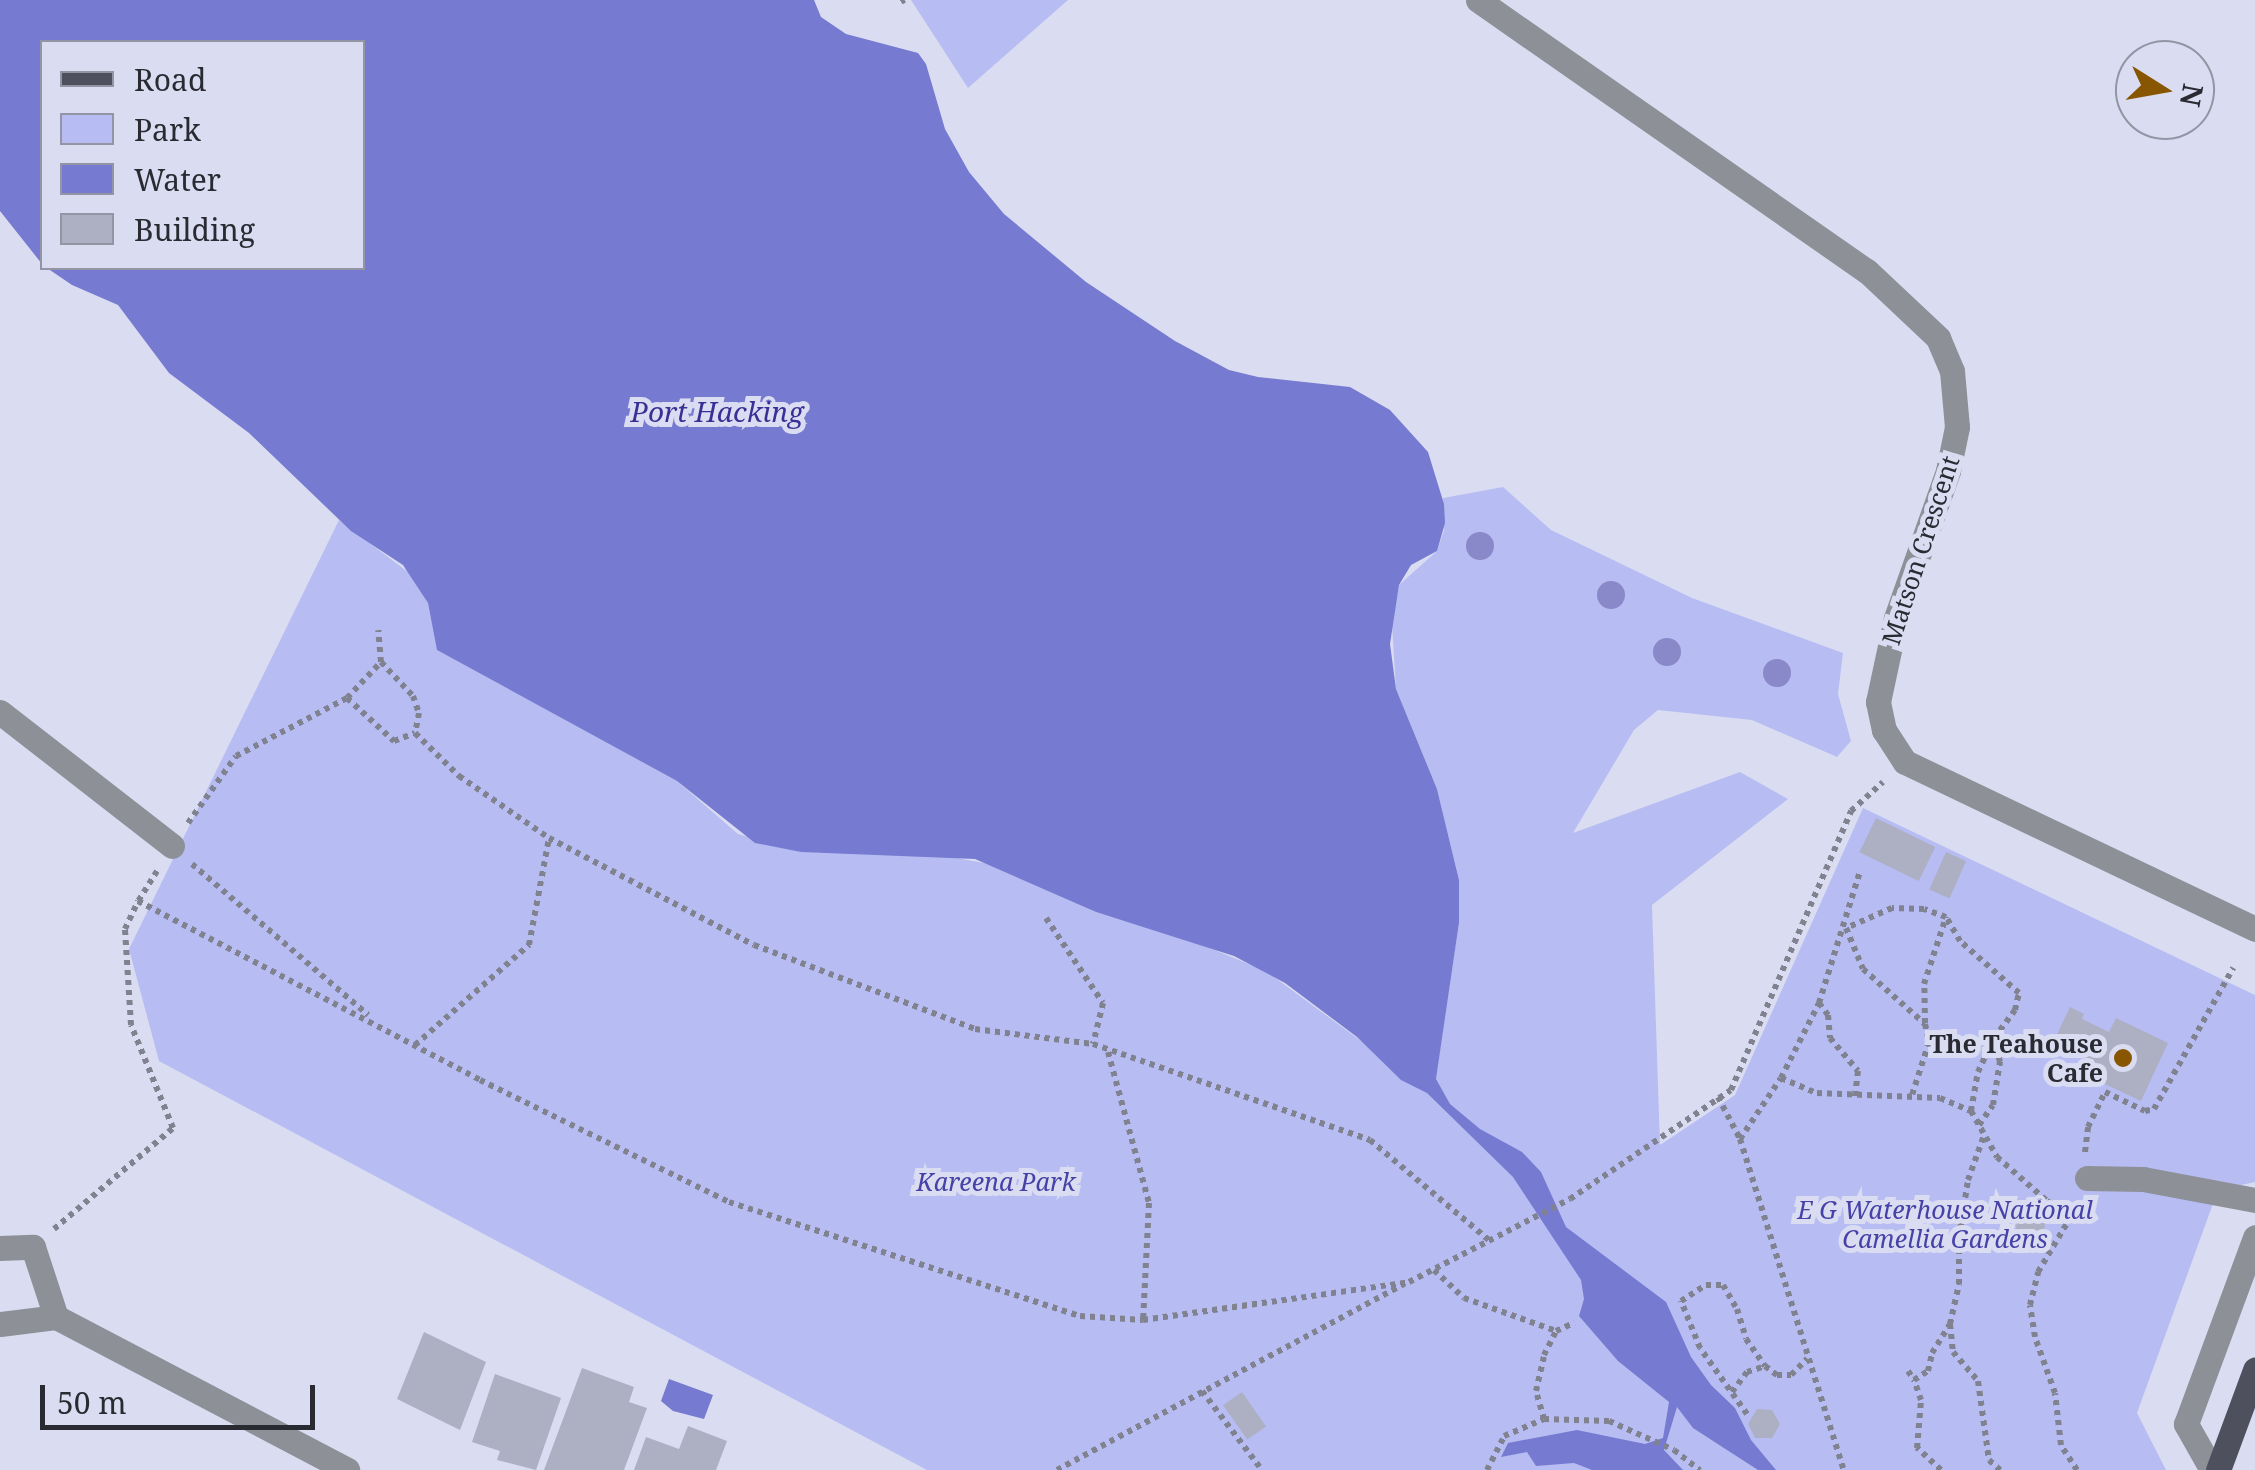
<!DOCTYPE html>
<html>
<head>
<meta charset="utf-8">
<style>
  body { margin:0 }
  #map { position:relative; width:2255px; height:1470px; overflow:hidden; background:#daddf1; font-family:"Noto Serif",serif }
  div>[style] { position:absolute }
  .green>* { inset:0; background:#b7bdf3 }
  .water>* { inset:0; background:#767ad0 }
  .building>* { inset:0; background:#adafc3; transform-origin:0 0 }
  .path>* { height:6px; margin-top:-3px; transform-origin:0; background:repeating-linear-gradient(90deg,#80828f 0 5px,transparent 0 10px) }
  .minor>* { height:25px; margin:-12.5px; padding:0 12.5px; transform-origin:12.5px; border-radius:12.5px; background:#8e9098 }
  .major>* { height:25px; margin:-12.5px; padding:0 12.5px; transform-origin:12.5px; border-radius:12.5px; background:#4e505e }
  .trees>* { width:28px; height:28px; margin:-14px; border-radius:50%; background:#8988c8 }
  .dots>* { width:28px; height:28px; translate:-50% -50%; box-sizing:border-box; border:5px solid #daddf1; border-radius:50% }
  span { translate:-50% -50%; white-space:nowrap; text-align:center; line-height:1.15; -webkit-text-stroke:10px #daddf1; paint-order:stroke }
  .street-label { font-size:25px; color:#292a32 }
  .poi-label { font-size:25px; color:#292a32; font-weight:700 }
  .right { translate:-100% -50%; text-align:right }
  .park-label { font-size:25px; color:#4642a7; font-style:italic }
  .water-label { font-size:28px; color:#393095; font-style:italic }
  .legend { position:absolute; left:40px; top:40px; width:325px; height:230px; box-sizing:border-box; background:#daddf1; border:2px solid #9395a5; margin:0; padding:12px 18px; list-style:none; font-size:30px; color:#292a32 }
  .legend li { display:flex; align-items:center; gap:20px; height:50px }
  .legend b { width:50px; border:2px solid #9395a5 }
  .north { position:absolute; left:2115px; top:40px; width:100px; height:100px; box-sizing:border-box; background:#daddf1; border:2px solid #9395a5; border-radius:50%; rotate:101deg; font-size:28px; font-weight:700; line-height:40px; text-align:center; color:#292a32 }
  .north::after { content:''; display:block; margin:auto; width:35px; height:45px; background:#850; clip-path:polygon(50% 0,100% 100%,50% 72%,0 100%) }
  .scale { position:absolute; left:40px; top:1385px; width:275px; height:45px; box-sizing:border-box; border:5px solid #292a32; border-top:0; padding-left:12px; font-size:30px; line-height:35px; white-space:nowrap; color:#292a32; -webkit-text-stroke:8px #daddf1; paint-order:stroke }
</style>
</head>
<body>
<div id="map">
  <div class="green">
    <div style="clip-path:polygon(911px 0,1068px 0,968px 88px)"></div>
    <div style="clip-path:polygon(1503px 487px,1551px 530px,1692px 598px,1843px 653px,1838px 694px,1851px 741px,1837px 757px,1752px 720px,1658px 710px,1634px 730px,1573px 833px,1740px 772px,1788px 799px,1652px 905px,1660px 1145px,1735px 1095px,1863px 808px,2255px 995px,2255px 1182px,2218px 1190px,2137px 1413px,2166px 1470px,927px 1470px,159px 1061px,129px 949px,339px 520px,412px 575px,428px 603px,438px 650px,677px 781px,738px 834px,801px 852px,936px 854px,1000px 866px,1096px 912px,1200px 944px,1266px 971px,1372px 1049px,1435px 1083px,1459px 923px,1459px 880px,1437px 789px,1396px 689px,1392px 625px,1399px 585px,1437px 551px,1444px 530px,1443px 498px)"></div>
  </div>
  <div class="water">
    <div style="clip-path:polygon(0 0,814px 0,821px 17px,846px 34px,918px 53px,926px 64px,945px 129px,969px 172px,1004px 214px,1086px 282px,1175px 341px,1229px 370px,1258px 377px,1350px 387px,1390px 410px,1428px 452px,1444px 504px,1445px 523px,1437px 551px,1411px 565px,1399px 585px,1390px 644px,1396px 689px,1437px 789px,1459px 880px,1459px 923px,1436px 1079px,1450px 1104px,1480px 1129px,1522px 1152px,1541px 1172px,1566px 1227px,1666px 1302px,1691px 1357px,1711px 1385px,1735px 1408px,1751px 1440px,1776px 1470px,1758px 1470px,1693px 1428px,1677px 1407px,1664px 1450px,1683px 1470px,1592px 1470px,1574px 1463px,1536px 1466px,1527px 1452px,1501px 1457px,1508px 1443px,1577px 1430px,1645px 1444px,1663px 1438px,1669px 1402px,1618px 1361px,1579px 1316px,1584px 1299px,1581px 1280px,1513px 1177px,1427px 1093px,1401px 1080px,1357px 1037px,1285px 983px,1234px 956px,1096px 912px,975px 859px,801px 852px,755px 843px,677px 781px,437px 650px,428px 603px,403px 565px,351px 531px,249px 433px,169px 373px,118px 305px,72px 285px,47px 268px,362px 268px,362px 42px,42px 42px,42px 264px,0 211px)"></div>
    <div style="clip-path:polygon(669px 1379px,713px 1395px,704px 1419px,673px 1411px,661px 1401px)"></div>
  </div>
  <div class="building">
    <div style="left:1876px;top:818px;width:66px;height:38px;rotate:26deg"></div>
    <div style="left:1946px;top:852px;width:22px;height:41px;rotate:24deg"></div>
    <div style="clip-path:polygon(2070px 1007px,2084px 1014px,2082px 1019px,2109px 1032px,2116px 1018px,2168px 1043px,2141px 1101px,2088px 1076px,2095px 1063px,2051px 1047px)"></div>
    <div style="clip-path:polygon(2032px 1214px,2045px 1223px,2043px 1240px,2027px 1246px,2015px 1237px,2017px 1221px)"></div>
    <div style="clip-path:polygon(424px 1332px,486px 1362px,460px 1430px,397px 1399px)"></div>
    <div style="clip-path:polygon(582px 1368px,634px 1387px,629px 1402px,647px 1408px,624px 1470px,544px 1470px)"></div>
    <div style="clip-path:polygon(495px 1374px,561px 1398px,536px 1470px,497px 1460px,500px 1451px,472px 1442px)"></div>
    <div style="left:1242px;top:1392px;width:42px;height:23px;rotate:55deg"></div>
    <div style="clip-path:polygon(1757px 1409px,1772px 1410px,1780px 1424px,1772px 1438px,1755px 1438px,1748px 1424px)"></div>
    <div style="clip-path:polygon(688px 1426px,727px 1441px,716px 1470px,634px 1470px,646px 1437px,679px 1449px)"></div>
  </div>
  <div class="path">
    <div style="left:901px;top:2px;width:4px;rotate:-34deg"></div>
    <div style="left:381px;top:662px;width:47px;rotate:46.7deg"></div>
    <div style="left:413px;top:696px;width:18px;rotate:71deg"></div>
    <div style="left:419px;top:713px;width:20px;rotate:101deg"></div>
    <div style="left:415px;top:733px;width:62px;rotate:44.3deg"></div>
    <div style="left:459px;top:776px;width:109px;rotate:34.6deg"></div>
    <div style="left:549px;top:838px;width:231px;rotate:27.6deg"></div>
    <div style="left:754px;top:945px;width:236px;rotate:20.8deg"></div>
    <div style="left:975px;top:1029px;width:119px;rotate:7.2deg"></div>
    <div style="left:1093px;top:1044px;width:293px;rotate:19.1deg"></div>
    <div style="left:1370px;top:1140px;width:157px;rotate:40.1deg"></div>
    <div style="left:347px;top:698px;width:64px;rotate:42.5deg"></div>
    <div style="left:394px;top:741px;width:22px;rotate:-21deg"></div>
    <div style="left:188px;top:823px;width:82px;rotate:-54.4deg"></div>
    <div style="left:236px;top:756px;width:125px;rotate:-27.6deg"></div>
    <div style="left:347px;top:698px;width:50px;rotate:-46.6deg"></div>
    <div style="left:381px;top:662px;width:32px;rotate:-95deg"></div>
    <div style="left:192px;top:864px;width:232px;rotate:40.6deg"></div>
    <div style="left:157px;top:871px;width:36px;rotate:122deg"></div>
    <div style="left:138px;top:901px;width:386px;rotate:27.6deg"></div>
    <div style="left:480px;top:1080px;width:277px;rotate:26.1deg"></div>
    <div style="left:729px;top:1202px;width:369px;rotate:18deg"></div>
    <div style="left:1080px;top:1316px;width:63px;rotate:3.6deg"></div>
    <div style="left:1143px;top:1320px;width:269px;rotate:-8.1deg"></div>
    <div style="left:1409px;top:1282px;width:181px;rotate:-27.3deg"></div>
    <div style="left:1570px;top:1199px;width:194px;rotate:-34.1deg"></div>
    <div style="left:1731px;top:1090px;width:304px;rotate:-66.7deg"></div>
    <div style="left:1851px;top:811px;width:43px;rotate:-42.2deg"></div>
    <div style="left:1046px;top:918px;width:102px;rotate:56.2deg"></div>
    <div style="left:1103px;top:1003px;width:42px;rotate:103.7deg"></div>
    <div style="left:1819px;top:1003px;width:15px;rotate:53deg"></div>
    <div style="left:1828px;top:1015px;width:23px;rotate:85deg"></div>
    <div style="left:1830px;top:1038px;width:43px;rotate:49.7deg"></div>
    <div style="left:1858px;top:1071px;width:26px;rotate:97deg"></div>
    <div style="left:1925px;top:1023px;width:39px;rotate:-91deg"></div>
    <div style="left:1924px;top:984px;width:71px;rotate:-71.8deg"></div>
    <div style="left:415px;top:1045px;width:152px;rotate:-41.3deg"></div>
    <div style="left:529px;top:945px;width:109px;rotate:-79.4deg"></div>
    <div style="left:1108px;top:1052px;width:156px;rotate:74.8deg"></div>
    <div style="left:1149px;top:1203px;width:117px;rotate:92.9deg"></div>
    <div style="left:1781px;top:1078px;width:39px;rotate:23deg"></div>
    <div style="left:1817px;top:1093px;width:123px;rotate:2.3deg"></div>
    <div style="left:1940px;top:1098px;width:34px;rotate:23deg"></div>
    <div style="left:1971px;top:1111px;width:40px;rotate:-80deg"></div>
    <div style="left:1978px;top:1072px;width:38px;rotate:-65deg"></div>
    <div style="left:1994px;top:1038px;width:35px;rotate:-53deg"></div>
    <div style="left:2015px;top:1010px;width:17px;rotate:-77deg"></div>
    <div style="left:2019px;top:993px;width:79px;rotate:-138.6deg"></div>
    <div style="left:1960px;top:941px;width:28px;rotate:-120deg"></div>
    <div style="left:1946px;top:917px;width:23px;rotate:-160deg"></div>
    <div style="left:1924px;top:909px;width:32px;rotate:-178deg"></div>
    <div style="left:1892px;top:908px;width:50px;rotate:156.5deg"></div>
    <div style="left:1846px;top:928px;width:44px;rotate:67.5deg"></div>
    <div style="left:1863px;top:969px;width:83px;rotate:41.6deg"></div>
    <div style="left:1925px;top:1024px;width:18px;rotate:77deg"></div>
    <div style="left:1929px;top:1042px;width:56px;rotate:107.8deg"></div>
    <div style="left:1718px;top:1097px;width:47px;rotate:62.4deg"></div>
    <div style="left:1740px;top:1139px;width:73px;rotate:-56.1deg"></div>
    <div style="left:1781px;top:1078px;width:84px;rotate:-63.1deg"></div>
    <div style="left:1819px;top:1003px;width:138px;rotate:-72.7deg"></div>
    <div style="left:1971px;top:1111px;width:53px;rotate:60.5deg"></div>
    <div style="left:1997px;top:1157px;width:67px;rotate:41.3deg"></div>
    <div style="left:2047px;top:1201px;width:28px;rotate:30deg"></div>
    <div style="left:1979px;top:1125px;width:24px;rotate:-55deg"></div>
    <div style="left:1993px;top:1105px;width:44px;rotate:-80.8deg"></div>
    <div style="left:2000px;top:1062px;width:23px;rotate:-105deg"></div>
    <div style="left:1740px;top:1139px;width:347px;rotate:72.6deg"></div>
    <div style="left:2085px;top:1152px;width:25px;rotate:-83deg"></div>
    <div style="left:2088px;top:1127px;width:39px;rotate:-64deg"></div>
    <div style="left:2105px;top:1092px;width:44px;rotate:25.4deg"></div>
    <div style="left:2145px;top:1111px;width:9px;rotate:-13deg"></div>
    <div style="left:2154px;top:1109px;width:162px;rotate:-60.7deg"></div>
    <div style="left:54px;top:1229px;width:156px;rotate:-40.3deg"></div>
    <div style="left:173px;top:1128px;width:111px;rotate:-112.2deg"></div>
    <div style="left:131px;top:1025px;width:96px;rotate:-93.6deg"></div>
    <div style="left:125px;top:929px;width:31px;rotate:-65deg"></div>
    <div style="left:1434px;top:1270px;width:41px;rotate:43deg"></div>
    <div style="left:1464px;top:1298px;width:98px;rotate:19.7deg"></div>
    <div style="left:1556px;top:1331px;width:20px;rotate:-24deg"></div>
    <div style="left:1950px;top:1324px;width:28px;rotate:84deg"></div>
    <div style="left:1953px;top:1352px;width:38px;rotate:49deg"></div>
    <div style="left:1978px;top:1381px;width:80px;rotate:82.1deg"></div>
    <div style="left:1989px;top:1460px;width:15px;rotate:42deg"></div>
    <div style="left:1908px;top:1371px;width:11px;rotate:56deg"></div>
    <div style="left:1202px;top:1391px;width:99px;rotate:52.8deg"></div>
    <div style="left:1732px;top:1392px;width:25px;rotate:-53deg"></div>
    <div style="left:1747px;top:1372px;width:19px;rotate:-18deg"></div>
    <div style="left:1747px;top:1414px;width:81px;rotate:-125.5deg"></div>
    <div style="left:1700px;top:1348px;width:51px;rotate:-112deg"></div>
    <div style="left:1681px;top:1301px;width:30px;rotate:-33deg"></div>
    <div style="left:1706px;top:1285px;width:17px"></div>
    <div style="left:1723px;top:1285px;width:28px;rotate:60deg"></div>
    <div style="left:1737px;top:1309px;width:31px;rotate:73deg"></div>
    <div style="left:1746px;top:1339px;width:33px;rotate:55deg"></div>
    <div style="left:1765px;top:1366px;width:15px;rotate:37deg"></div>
    <div style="left:1777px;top:1375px;width:14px"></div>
    <div style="left:1791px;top:1375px;width:23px;rotate:-45deg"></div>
    <div style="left:1544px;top:1419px;width:65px;rotate:1.8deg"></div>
    <div style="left:1609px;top:1421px;width:71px;rotate:24deg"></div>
    <div style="left:1674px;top:1450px;width:33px;rotate:38deg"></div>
    <div style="left:1057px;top:1470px;width:394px;rotate:-28.2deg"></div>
    <div style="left:1487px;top:1470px;width:38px;rotate:-63deg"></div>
    <div style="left:1504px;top:1436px;width:43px;rotate:-23deg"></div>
    <div style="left:1544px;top:1419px;width:29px;rotate:-106deg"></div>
    <div style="left:1536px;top:1391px;width:37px;rotate:-77deg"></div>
    <div style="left:1544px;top:1355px;width:27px;rotate:-63deg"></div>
    <div style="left:1941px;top:1470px;width:33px;rotate:-137deg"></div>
    <div style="left:1917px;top:1448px;width:48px;rotate:-85.2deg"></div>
    <div style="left:1921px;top:1400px;width:21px;rotate:-109deg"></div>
    <div style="left:1914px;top:1380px;width:17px;rotate:-33deg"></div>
    <div style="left:1928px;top:1371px;width:18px;rotate:-77deg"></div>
    <div style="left:1932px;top:1353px;width:34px;rotate:-58deg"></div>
    <div style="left:1950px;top:1324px;width:41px;rotate:-77.3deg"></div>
    <div style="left:1959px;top:1284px;width:47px;rotate:-90deg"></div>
    <div style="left:1959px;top:1237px;width:58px;rotate:-81deg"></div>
    <div style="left:1968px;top:1180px;width:45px;rotate:-70.3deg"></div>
    <div style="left:2077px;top:1470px;width:30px;rotate:-123deg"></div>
    <div style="left:2061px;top:1445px;width:52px;rotate:-96.6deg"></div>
    <div style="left:2055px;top:1393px;width:59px;rotate:-109.7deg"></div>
    <div style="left:2035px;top:1337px;width:32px;rotate:-99deg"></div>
    <div style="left:2030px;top:1305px;width:34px;rotate:-76deg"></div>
    <div style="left:2038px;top:1272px;width:80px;rotate:-59.3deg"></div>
  </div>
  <div class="minor">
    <div style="left:1478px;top:0;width:474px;rotate:34.9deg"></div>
    <div style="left:1867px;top:271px;width:98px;rotate:43.3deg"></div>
    <div style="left:1938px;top:338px;width:36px;rotate:67deg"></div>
    <div style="left:1952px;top:371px;width:56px;rotate:84.9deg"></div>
    <div style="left:1957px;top:427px;width:45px;rotate:101.6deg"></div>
    <div style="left:1948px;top:471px;width:156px;rotate:109.5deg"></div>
    <div style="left:1896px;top:618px;width:86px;rotate:102.1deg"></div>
    <div style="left:1878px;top:702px;width:29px;rotate:78deg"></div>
    <div style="left:1884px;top:730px;width:38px;rotate:57deg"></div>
    <div style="left:1905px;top:762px;width:388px;rotate:25.5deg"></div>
    <div style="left:0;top:712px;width:218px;rotate:37.9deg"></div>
    <div style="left:2087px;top:1178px;width:56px;rotate:1deg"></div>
    <div style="left:2143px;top:1179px;width:114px;rotate:10.6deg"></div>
    <div style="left:0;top:1248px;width:33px;rotate:-2deg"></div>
    <div style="left:33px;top:1247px;width:74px;rotate:71.8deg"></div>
    <div style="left:0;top:1324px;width:56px;rotate:-7.1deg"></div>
    <div style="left:56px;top:1317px;width:329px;rotate:27.7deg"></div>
    <div style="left:2212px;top:1470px;width:53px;rotate:-119.5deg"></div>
    <div style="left:2186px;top:1424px;width:199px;rotate:-69.7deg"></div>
  </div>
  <div class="major">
    <div style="left:2218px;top:1470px;width:107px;rotate:-69.7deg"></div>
  </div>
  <div class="trees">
    <div style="left:1480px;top:546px"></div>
    <div style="left:1611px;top:595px"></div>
    <div style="left:1667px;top:652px"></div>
    <div style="left:1777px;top:673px"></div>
  </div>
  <div class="dots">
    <div style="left:2123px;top:1058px;background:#850"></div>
  </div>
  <div class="street-label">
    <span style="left:1920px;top:550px;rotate:-72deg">Matson Crescent</span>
  </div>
  <div class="poi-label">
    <span class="right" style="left:2103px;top:1058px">The Teahouse<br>Cafe</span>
  </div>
  <div class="park-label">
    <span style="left:996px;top:1181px">Kareena Park</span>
    <span style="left:1945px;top:1224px">E G Waterhouse National<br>Camellia Gardens</span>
  </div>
  <div class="water-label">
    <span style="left:717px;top:411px">Port Hacking</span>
  </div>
  <ul class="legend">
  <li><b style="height:12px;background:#4e505e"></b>Road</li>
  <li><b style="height:28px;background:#b7bdf3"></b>Park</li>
  <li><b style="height:28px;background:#767ad0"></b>Water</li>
  <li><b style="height:28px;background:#adafc3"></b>Building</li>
  </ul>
  <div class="north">N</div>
  <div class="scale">50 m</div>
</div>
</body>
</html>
